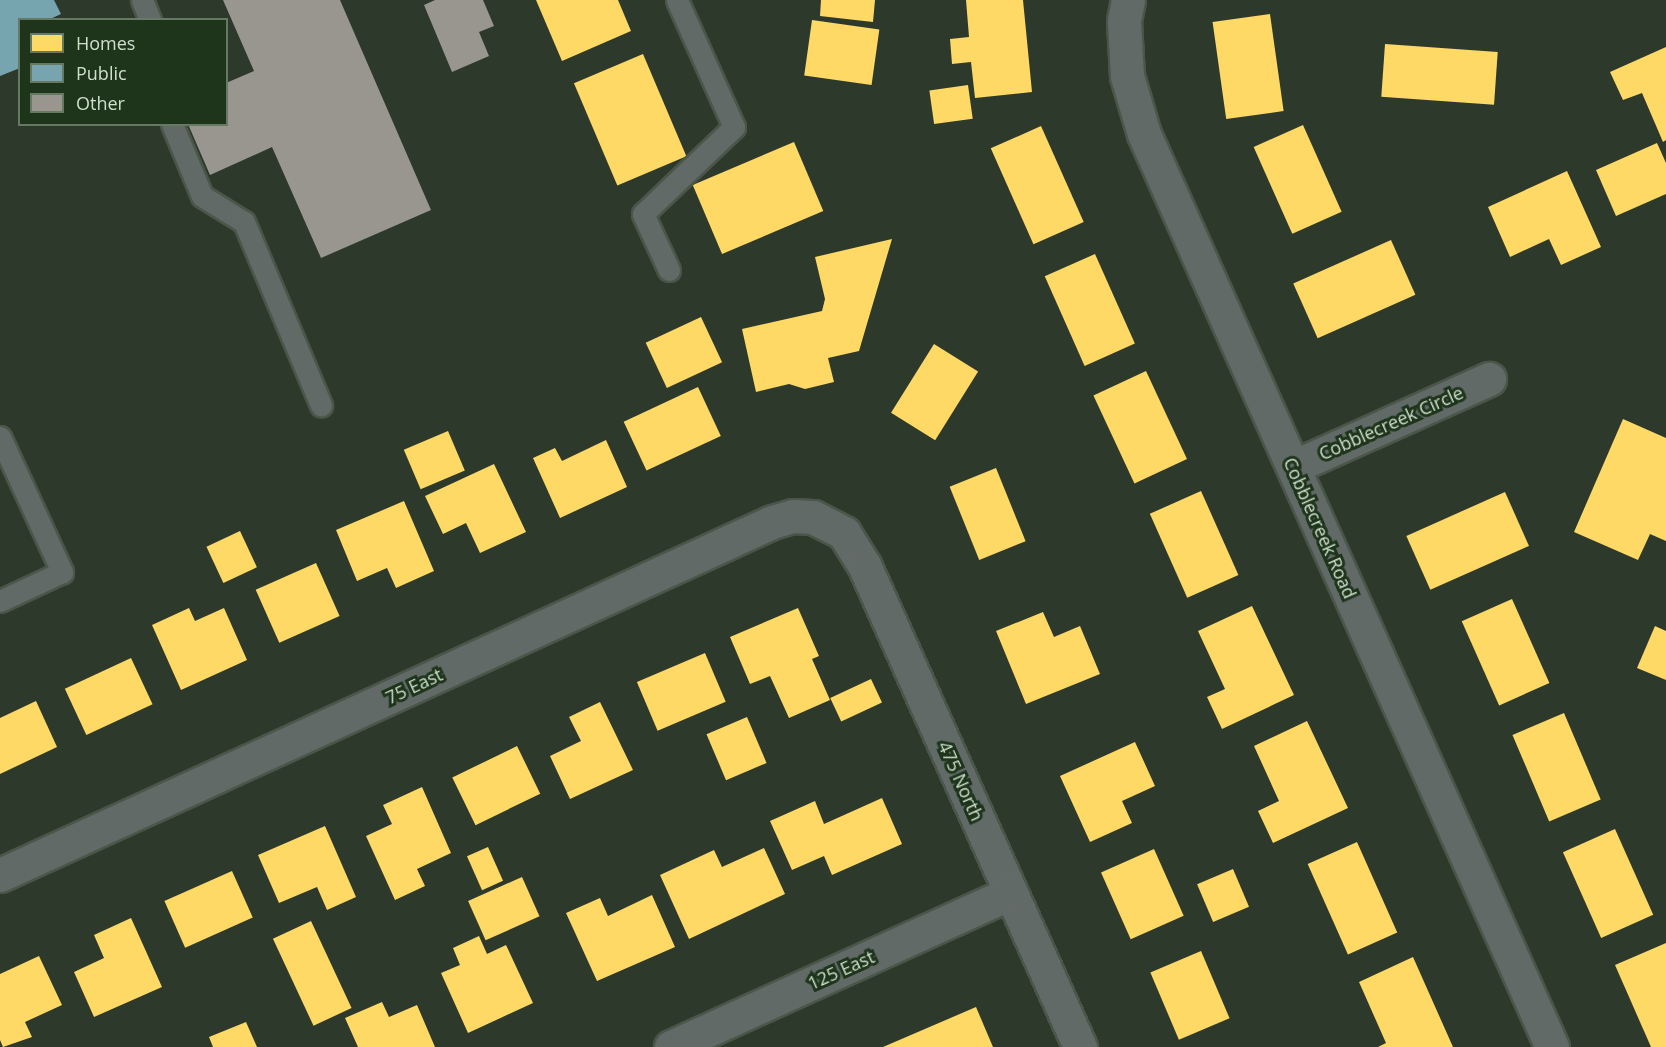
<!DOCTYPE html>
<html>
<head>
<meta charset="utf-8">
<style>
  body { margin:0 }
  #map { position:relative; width:1666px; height:1047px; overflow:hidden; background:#2d3a2b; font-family:"Open Sans",sans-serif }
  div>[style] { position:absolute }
  .homes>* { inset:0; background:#ffd966; transform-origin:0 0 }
  .public>* { inset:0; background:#76a5af }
  .building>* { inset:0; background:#98968f }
  .roads { filter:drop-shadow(2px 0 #4b564a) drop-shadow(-2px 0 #4b564a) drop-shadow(0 2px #4b564a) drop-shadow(0 -2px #4b564a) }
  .lane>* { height:21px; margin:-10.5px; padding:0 10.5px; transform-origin:10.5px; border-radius:10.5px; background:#626a68 }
  .street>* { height:33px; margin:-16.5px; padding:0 16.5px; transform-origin:16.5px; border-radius:16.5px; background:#626a68 }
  span { translate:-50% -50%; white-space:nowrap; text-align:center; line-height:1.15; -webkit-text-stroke:6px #1e351b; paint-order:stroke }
  .street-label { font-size:18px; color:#d1dfcf }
  .legend { position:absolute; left:18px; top:18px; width:210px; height:108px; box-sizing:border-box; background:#1e351b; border:2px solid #667963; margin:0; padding:8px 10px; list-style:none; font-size:18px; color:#d1dfcf }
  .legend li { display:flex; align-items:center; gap:12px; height:30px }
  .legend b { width:30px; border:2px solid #667963 }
</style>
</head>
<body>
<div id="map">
  <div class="homes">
    <div style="clip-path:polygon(536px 0,618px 0,631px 31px,562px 61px)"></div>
    <div style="clip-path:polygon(821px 0,875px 0,873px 22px,820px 16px)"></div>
    <div style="clip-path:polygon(966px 0,1023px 0,1032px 92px,975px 98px,971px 62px,952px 64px,950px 39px,969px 37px)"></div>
    <div style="left:1270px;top:14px;width:98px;height:58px;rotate:82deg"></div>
    <div style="left:812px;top:20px;width:68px;height:56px;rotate:8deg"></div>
    <div style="left:1385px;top:44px;width:113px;height:53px;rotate:4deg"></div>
    <div style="clip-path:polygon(1666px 47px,1666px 140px,1663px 142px,1642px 93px,1623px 100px,1610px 72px)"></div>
    <div style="left:643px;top:54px;width:111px;height:75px;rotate:67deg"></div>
    <div style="left:968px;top:85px;width:34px;height:39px;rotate:82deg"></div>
    <div style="left:1303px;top:125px;width:95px;height:54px;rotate:66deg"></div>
    <div style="left:1041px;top:126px;width:105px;height:55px;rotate:66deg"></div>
    <div style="left:794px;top:142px;width:75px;height:110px;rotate:67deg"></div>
    <div style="clip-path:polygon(1657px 143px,1666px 163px,1666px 194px,1616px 216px,1596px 170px)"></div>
    <div style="clip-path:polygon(1567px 171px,1601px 247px,1561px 265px,1549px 239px,1510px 257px,1488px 207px)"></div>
    <div style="clip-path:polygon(892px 239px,859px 351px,828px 358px,834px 382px,805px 389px,789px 384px,756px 392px,742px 329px,822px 311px,825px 299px,815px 257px)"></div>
    <div style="left:1391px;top:240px;width:60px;height:107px;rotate:66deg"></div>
    <div style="left:1095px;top:254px;width:98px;height:55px;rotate:66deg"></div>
    <div style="left:701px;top:317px;width:50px;height:61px;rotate:65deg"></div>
    <div style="left:934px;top:344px;width:52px;height:81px;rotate:32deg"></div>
    <div style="left:1146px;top:371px;width:97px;height:58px;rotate:65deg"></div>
    <div style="left:698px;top:387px;width:54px;height:82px;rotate:65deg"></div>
    <div style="clip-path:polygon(1623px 419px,1666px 438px,1666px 541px,1650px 534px,1638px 560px,1574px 532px)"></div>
    <div style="left:448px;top:431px;width:43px;height:48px;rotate:67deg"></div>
    <div style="clip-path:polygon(606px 440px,627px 487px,560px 518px,533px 458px,555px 448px,562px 461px)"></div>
    <div style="clip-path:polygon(494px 464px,526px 532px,480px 553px,466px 523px,443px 534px,425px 496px)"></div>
    <div style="left:996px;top:468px;width:79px;height:50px;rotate:68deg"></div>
    <div style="left:1201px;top:491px;width:92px;height:56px;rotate:66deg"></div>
    <div style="left:1505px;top:492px;width:59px;height:108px;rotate:66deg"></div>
    <div style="clip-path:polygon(404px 501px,434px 571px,396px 588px,387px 568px,357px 581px,336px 530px)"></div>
    <div style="left:240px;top:531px;width:40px;height:37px;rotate:65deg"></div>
    <div style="left:316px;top:563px;width:58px;height:66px;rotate:66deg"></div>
    <div style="left:1512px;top:599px;width:92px;height:55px;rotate:66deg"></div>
    <div style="clip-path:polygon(1252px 606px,1294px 695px,1222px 729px,1207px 697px,1225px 689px,1198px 631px)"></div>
    <div style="clip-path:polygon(189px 608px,195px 621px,224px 608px,247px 660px,181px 690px,152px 625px)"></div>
    <div style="clip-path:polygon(798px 608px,819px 656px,812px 659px,830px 700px,789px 718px,770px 676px,750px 684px,730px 637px)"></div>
    <div style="clip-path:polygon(1043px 612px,1054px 637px,1080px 626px,1100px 674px,1026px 704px,996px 631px)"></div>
    <div style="clip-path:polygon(1655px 626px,1666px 631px,1666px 680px,1637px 668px)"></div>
    <div style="left:705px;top:653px;width:53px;height:74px;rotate:67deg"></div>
    <div style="left:131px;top:658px;width:51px;height:73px;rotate:65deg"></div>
    <div style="left:871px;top:679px;width:26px;height:45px;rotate:65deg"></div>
    <div style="clip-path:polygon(36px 701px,57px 747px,0 774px,0 718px)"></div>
    <div style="clip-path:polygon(600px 702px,633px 770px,570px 799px,550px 756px,581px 741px,569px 717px)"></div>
    <div style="left:1564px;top:713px;width:94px;height:56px;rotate:67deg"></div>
    <div style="left:747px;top:717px;width:50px;height:44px;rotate:67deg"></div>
    <div style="clip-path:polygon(1307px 721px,1348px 808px,1273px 843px,1258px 811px,1279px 801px,1254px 746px)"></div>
    <div style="clip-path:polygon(1135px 742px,1155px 786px,1122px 801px,1132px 823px,1090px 842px,1060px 776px)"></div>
    <div style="left:517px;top:746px;width:53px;height:72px;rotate:64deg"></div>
    <div style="clip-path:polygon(422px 787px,451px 853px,417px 869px,425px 886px,395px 900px,366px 836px,392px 824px,383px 805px)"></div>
    <div style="clip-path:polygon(882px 798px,902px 844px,832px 875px,824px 856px,792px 870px,770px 821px,815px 801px,824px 824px)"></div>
    <div style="clip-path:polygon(325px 826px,356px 897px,327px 910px,317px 887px,279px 903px,258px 855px)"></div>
    <div style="left:1615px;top:829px;width:94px;height:57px;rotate:66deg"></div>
    <div style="left:1357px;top:842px;width:99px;height:54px;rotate:66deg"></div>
    <div style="left:488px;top:847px;width:37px;height:23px;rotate:66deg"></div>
    <div style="clip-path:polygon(764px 848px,785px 894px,689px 939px,660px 875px,714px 850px,722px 867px)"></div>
    <div style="left:1154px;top:849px;width:73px;height:58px;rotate:66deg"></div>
    <div style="left:1233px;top:869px;width:41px;height:39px;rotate:67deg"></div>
    <div style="left:232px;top:871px;width:51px;height:74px;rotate:66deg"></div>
    <div style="left:522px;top:877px;width:43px;height:59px;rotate:66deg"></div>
    <div style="clip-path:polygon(652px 895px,675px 947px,597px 981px,566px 913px,600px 898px,608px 916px)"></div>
    <div style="clip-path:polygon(131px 918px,162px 987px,94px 1017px,74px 972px,104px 958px,94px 935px)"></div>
    <div style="left:311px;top:921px;width:96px;height:42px;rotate:65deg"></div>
    <div style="clip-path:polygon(479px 936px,487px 954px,506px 945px,533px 1003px,468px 1033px,441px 973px,460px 965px,453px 948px)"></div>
    <div style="clip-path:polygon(1666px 943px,1666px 1047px,1651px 1047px,1615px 965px)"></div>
    <div style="left:1201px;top:951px;width:73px;height:55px;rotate:67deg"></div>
    <div style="clip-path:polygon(39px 956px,62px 1005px,25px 1022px,32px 1037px,3px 1047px,0 1040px,0 974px)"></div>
    <div style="clip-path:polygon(1413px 957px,1453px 1047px,1378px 1047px,1386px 1043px,1359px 982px)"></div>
    <div style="clip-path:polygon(382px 1002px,389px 1017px,417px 1005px,435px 1047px,358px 1047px,345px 1018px)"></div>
    <div style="clip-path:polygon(976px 1007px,993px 1047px,883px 1047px)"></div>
    <div style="clip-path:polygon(246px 1022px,257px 1047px,213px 1047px,209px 1037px)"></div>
  </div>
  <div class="public">
    <div style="clip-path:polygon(0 0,54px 0,61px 14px,48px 20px,20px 20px,20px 68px,0 76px)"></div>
  </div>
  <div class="building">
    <div style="clip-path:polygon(223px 0,340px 0,431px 210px,321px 258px,272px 147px,210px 175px,188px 124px,226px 124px,226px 83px,254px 71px)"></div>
    <div style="clip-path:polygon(435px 0,483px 0,494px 26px,479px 32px,489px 56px,452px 72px,424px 5px)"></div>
  </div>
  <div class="roads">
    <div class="lane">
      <div style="left:142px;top:0;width:22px;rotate:68deg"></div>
      <div style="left:172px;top:124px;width:78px;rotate:67.4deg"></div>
      <div style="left:202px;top:196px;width:49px;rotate:31.8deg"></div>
      <div style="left:244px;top:222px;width:199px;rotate:67.2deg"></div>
      <div style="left:669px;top:270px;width:62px;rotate:-114.9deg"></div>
      <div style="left:643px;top:214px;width:126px;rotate:-43.7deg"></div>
      <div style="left:734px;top:127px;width:139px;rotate:-114.2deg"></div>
      <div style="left:0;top:437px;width:149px;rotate:65.3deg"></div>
      <div style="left:62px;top:572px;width:68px;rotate:154.9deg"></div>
    </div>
    <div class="street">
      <div style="left:1128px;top:0;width:21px;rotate:101deg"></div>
      <div style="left:1124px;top:21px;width:55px;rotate:86.9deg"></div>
      <div style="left:1127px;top:76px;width:60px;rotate:73.7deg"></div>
      <div style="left:1144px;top:134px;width:1000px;rotate:65.92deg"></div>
      <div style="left:1293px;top:467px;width:215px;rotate:-24.2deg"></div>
      <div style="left:0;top:875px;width:849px;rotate:-24.57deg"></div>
      <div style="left:772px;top:522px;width:22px;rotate:-16deg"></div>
      <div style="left:793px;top:516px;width:20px;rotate:3deg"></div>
      <div style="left:813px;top:517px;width:35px;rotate:27deg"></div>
      <div style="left:844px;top:533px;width:40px;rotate:58deg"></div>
      <div style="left:865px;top:567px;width:526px;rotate:65.87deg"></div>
      <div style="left:671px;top:1047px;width:373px;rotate:-24.4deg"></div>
    </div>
  </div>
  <div class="street-label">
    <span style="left:1391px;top:423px;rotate:-24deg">Cobblecreek Circle</span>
    <span style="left:1320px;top:528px;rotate:66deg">Cobblecreek Road</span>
    <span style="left:414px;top:686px;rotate:-25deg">75 East</span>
    <span style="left:961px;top:781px;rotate:66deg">475 North</span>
    <span style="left:841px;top:970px;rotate:-24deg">125 East</span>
  </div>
  <ul class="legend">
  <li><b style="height:16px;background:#ffd966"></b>Homes</li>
  <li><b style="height:16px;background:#76a5af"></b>Public</li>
  <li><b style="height:16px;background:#98968f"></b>Other</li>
  </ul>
</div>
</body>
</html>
